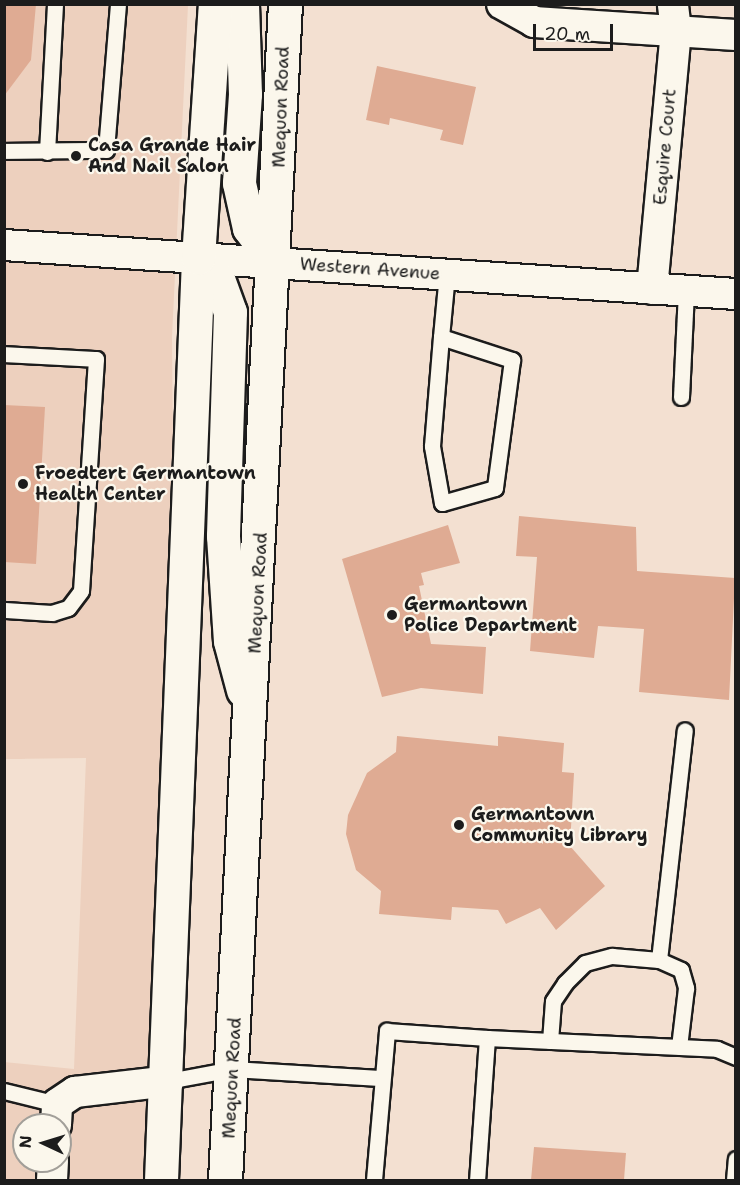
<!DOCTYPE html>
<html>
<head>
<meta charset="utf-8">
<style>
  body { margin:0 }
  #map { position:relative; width:740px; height:1185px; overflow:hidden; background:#f3e0d1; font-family:"Shantell Sans",sans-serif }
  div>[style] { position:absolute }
  .built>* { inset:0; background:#edd0be }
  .building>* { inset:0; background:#dfab93 }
  .roads { filter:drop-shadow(2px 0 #1c1c1c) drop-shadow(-2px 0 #1c1c1c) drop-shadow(0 2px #1c1c1c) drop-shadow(0 -2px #1c1c1c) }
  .lane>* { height:15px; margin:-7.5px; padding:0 7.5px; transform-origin:7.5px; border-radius:7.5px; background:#fbf7ec }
  .street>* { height:30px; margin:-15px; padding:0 15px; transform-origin:15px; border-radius:15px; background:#fbf7ec }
  .primary>* { height:33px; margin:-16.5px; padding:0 16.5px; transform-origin:16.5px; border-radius:16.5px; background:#fbf7ec }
  .dots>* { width:16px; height:16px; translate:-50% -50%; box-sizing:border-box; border:3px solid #fbf7ec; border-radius:50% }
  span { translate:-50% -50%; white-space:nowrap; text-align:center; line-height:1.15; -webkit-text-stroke:4.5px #fbf7ec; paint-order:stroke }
  .street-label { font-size:18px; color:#1c1c1c }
  .poi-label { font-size:18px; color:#1c1c1c; font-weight:700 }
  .left { translate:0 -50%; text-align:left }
  .frame { position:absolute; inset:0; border:6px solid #1c1c1c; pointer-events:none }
  .north { position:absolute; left:12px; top:1113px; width:60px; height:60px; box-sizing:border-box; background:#fbf7ec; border:2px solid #a29f99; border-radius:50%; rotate:274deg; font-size:16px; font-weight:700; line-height:24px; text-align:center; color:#1c1c1c }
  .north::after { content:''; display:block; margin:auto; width:21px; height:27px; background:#1c1c1c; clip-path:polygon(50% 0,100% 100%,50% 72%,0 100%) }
  .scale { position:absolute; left:533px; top:24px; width:80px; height:27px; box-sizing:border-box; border:3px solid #1c1c1c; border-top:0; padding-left:8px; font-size:18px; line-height:21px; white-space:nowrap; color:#1c1c1c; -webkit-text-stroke:4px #fbf7ec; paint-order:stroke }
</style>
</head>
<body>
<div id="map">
  <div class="built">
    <div style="clip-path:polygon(evenodd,5px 5px,188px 5px,172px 337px,174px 552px,145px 1180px,5px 1180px,4px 1062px,74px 1069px,86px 758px,5px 759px,5px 5px,24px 1125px,60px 1125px,60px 1161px,24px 1161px,24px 1125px)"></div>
  </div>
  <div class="building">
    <div style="clip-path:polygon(4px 4px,36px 4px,31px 60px,4px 96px)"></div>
    <div style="clip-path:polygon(377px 66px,476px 87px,463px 145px,440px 140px,443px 130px,390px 118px,389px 125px,366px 120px)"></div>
    <div style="clip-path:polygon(4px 405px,45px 407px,36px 564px,4px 562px)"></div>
    <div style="clip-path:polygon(519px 516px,636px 527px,637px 571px,735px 578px,729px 700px,639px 692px,644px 629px,598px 626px,594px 658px,530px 651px,537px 557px,516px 556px)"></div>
    <div style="clip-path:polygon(448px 525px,460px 563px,421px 573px,424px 585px,419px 586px,431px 644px,486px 647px,483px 694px,421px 688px,382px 697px,342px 559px)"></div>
    <div style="clip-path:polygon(397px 736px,498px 746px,498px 736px,564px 743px,562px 772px,574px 773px,570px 846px,605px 886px,556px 930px,540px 908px,506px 924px,498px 910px,452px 907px,451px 920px,379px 914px,381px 891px,356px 870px,346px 834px,348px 815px,367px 773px,396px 752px)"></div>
    <div style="clip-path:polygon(534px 1147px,626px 1153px,624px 1180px,531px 1180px)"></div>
  </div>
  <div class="roads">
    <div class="lane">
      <div style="left:4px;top:151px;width:102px;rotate:-0.6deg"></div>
      <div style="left:106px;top:150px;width:146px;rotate:-85.3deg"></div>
      <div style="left:47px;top:152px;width:148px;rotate:-86.9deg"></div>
      <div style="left:441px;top:337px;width:75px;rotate:17.9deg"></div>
      <div style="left:512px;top:360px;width:129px;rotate:97.6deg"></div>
      <div style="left:495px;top:488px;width:55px;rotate:164.2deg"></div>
      <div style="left:442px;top:503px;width:58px;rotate:-100deg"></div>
      <div style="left:432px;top:446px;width:109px;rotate:-85.3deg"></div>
      <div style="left:441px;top:337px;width:63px;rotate:-84.6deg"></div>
      <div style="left:4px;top:354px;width:92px;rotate:3.1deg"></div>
      <div style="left:96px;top:359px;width:232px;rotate:93.7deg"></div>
      <div style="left:81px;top:591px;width:21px;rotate:127deg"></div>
      <div style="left:68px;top:608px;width:17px;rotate:163deg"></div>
      <div style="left:52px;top:613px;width:48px;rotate:-176.4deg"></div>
      <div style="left:681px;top:397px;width:106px;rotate:-87.3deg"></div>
      <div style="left:659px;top:960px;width:231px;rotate:-83.6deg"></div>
      <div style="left:487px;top:1038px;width:230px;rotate:2.7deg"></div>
      <div style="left:717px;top:1049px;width:21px;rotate:23deg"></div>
      <div style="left:550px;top:1041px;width:40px;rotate:-85.7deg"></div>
      <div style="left:553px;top:1001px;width:22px;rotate:-56deg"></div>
      <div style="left:565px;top:983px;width:28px;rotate:-45deg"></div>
      <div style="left:585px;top:963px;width:28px;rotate:-15deg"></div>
      <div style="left:612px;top:956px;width:47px;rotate:4.9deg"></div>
      <div style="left:659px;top:960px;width:24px;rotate:24deg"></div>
      <div style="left:681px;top:970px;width:19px;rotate:74deg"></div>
      <div style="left:686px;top:988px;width:59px;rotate:96.8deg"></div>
      <div style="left:168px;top:1081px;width:65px;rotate:-10.6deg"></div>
      <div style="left:232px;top:1069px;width:148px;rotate:3.5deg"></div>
      <div style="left:4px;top:1091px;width:55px;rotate:13.8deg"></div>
      <div style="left:374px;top:1180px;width:150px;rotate:-85deg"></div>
      <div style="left:387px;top:1031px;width:100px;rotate:4deg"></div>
      <div style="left:487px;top:1038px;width:142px;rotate:94deg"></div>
      <div style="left:734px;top:1180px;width:21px;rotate:-85deg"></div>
    </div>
    <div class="street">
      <div style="left:502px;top:4px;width:37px;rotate:29deg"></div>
      <div style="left:534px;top:22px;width:202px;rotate:3.7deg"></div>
      <div style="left:4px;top:245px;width:734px;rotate:3.83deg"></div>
      <div style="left:652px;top:289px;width:260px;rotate:-84.7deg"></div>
      <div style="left:676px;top:30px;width:26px;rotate:-97deg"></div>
      <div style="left:56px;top:1125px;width:21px;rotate:-87deg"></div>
      <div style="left:57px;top:1104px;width:22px;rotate:-34deg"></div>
      <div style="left:75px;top:1092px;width:94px;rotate:-6.7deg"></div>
      <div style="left:52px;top:1180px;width:19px;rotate:-87deg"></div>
    </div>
    <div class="primary">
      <div style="left:242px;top:4px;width:90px;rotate:88.1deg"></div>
      <div style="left:245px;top:94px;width:89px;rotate:93.9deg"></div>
      <div style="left:239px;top:183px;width:46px;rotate:77.5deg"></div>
      <div style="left:249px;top:228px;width:43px;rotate:52.6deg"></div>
      <div style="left:198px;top:258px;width:29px;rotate:46deg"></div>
      <div style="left:218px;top:279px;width:35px;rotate:70deg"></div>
      <div style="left:230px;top:312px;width:224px;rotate:91.8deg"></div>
      <div style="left:223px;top:536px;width:105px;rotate:86.2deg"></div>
      <div style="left:230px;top:641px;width:51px;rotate:75.1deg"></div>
      <div style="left:161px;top:1180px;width:923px;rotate:-87.7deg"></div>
      <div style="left:198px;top:258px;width:255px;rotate:-86.2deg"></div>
      <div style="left:225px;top:1180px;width:1178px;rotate:-87.08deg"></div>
    </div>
  </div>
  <div class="dots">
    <div style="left:76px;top:156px;background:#1c1c1c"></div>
    <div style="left:23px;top:484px;background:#1c1c1c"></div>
    <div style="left:392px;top:615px;background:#1c1c1c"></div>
    <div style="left:459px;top:825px;background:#1c1c1c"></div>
  </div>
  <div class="street-label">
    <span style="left:281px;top:107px;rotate:-88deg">Mequon Road</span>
    <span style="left:665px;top:147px;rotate:-85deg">Esquire Court</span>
    <span style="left:370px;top:269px;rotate:4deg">Western Avenue</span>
    <span style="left:258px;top:593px;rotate:-87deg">Mequon Road</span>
    <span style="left:232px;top:1078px;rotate:-87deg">Mequon Road</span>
  </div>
  <div class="poi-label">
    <span class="left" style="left:88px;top:156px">Casa Grande Hair<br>And Nail Salon</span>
    <span class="left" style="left:35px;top:484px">Froedtert Germantown<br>Health Center</span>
    <span class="left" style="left:404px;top:615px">Germantown<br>Police Department</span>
    <span class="left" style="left:471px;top:825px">Germantown<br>Community Library</span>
  </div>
  <div class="frame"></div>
  <div class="north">N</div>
  <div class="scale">20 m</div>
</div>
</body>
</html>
